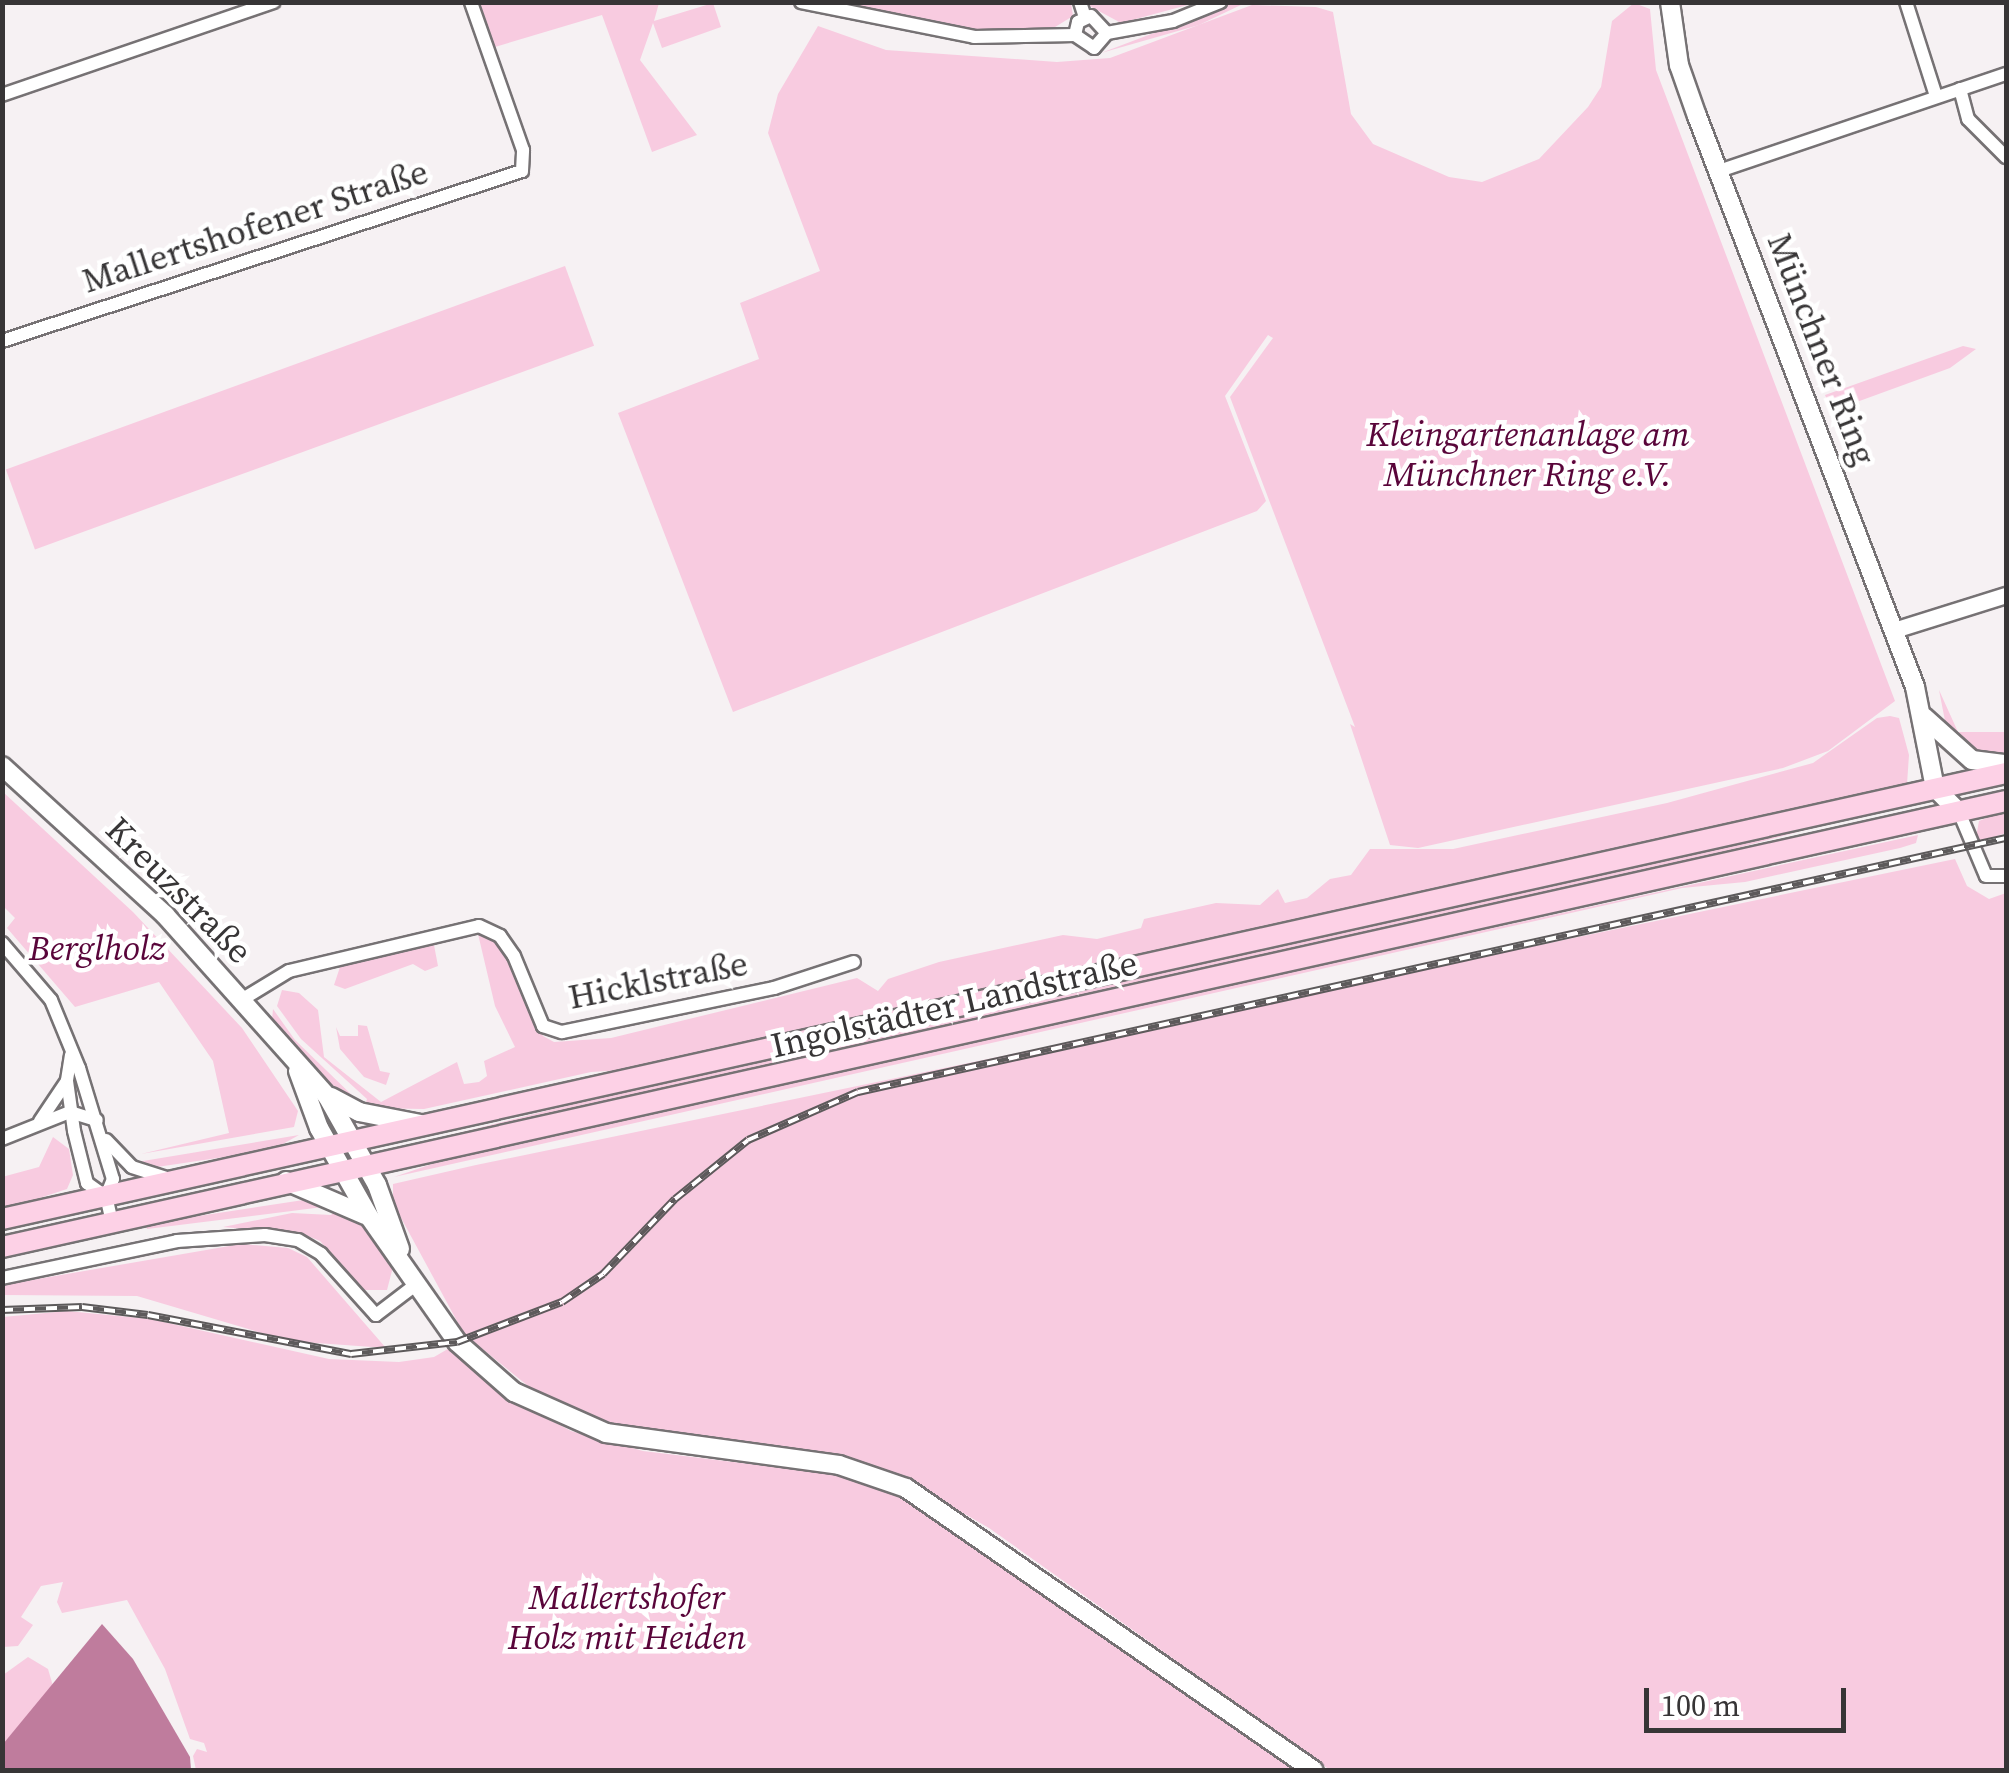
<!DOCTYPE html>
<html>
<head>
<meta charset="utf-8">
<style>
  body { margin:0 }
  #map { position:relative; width:2009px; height:1773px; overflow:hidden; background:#f6f1f3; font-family:"Source Serif 4",serif }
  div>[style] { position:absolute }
  .green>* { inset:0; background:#f8cbe0; transform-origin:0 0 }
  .water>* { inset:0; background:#bf7c9d }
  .roads { filter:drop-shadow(2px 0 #767274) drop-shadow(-2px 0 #767274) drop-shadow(0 2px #767274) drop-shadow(0 -2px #767274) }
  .minor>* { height:12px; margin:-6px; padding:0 6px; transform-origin:6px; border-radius:6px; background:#fff }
  .tertiary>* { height:15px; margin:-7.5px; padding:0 7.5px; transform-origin:7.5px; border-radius:7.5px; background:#fff }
  .secondary>* { height:18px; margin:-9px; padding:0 9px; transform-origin:9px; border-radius:9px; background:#fff }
  .primary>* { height:20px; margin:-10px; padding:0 10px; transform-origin:10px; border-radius:10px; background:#fdd1e6 }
  .rail>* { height:8px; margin-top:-4px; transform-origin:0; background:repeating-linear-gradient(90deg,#fff 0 11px,#5d5a5b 0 22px); box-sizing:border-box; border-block:2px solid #5d5a5b }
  span { translate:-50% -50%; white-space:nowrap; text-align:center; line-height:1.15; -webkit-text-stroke:9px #fff; paint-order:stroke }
  .street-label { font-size:35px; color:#373536 }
  .park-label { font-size:35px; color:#59053a; font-style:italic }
  .frame { position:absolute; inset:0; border:5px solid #373536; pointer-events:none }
  .scale { position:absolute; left:1644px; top:1688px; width:202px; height:45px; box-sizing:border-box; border:5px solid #373536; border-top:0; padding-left:12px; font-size:30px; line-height:35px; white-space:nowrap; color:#373536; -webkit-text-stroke:8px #fff; paint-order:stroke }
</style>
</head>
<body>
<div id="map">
  <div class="green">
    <div style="clip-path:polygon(480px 3px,659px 3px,654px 21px,713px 3px,721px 27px,662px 48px,653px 23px,640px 60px,697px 135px,652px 152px,602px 15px,495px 47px)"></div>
    <div style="clip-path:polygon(846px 3px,1071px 3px,1073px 16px,1047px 32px,986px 31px)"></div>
    <div style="clip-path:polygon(1084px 3px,1195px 3px,1121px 23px)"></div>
    <div style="clip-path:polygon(1233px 3px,1245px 3px,1199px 25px,1101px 53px)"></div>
    <div style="clip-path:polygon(1634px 3px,1650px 9px,1656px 70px,1895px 701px,1828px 751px,1783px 768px,1418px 848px,1390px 845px,1350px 724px,1355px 727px,1230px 397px,1273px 338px,1268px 335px,1225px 396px,1266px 501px,1257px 511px,733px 712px,618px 413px,759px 359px,740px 303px,820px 271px,768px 133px,778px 94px,818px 26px,886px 50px,1057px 62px,1110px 58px,1252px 5px,1316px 7px,1333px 12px,1351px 114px,1373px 144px,1449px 177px,1482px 182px,1539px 159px,1588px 107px,1601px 87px,1612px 21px)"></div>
    <div style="left:565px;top:266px;width:85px;height:595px;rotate:70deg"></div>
    <div style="clip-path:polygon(1963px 346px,1976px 349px,1950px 368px,1832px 411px,1825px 395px)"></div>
    <div style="clip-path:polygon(1939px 690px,1958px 732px,2006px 732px,2006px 755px,1969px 751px,1946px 726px)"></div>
    <div style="clip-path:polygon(1890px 716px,1899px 718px,1909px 755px,1907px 784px,1897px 789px,639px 1069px,591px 1072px,424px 1109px,364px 1108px,367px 1099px,301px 1039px,277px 1006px,282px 990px,299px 993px,318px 1010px,324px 1057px,381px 1102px,457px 1062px,464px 1084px,479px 1082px,487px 1076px,484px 1061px,515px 1047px,495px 1006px,478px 934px,498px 942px,543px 1036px,554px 1042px,611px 1038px,857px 978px,878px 991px,888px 979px,939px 962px,1063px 935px,1097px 939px,1141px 928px,1144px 919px,1216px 903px,1260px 905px,1278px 889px,1285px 903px,1307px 898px,1330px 879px,1351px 875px,1370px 849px,1453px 849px,1667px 803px,1813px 763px,1877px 718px)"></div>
    <div style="clip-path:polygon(3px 792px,133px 912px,242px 1028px,298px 1111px,294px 1127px,141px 1154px,229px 1133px,213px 1061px,159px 982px,75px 1007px,7px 928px,15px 918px,3px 906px)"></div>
    <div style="clip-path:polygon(1911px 802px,1624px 878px,380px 1153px,640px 1087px)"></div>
    <div style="clip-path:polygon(2006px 810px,2006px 833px,1975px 843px,1979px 821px)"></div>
    <div style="clip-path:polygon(1918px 835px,1916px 843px,1900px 848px,1745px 882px,1682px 888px,394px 1177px,464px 1153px)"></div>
    <div style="clip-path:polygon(1955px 859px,1967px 886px,1989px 899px,2006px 893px,2006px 1770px,1330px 1770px,989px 1528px,906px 1480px,647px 1434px,597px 1422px,543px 1398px,464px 1334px,393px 1203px,393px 1184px,476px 1165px)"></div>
    <div style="clip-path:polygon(434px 945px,438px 966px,425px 971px,413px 964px,345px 989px,334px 985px,340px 967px)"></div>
    <div style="clip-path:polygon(273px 1009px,295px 1040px,358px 1101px,328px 1088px,272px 1020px)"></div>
    <div style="clip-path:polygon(358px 1025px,367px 1026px,380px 1071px,390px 1073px,386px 1085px,364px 1077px,340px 1049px,336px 1027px,340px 1036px,358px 1036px)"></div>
    <div style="clip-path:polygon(299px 1135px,272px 1150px,157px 1167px,137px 1162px)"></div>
    <div style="clip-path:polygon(53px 1137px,69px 1149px,73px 1175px,67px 1189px,3px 1210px,2px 1177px,39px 1167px)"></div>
    <div style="clip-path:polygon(310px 1199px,331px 1206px,147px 1229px,146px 1224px)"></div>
    <div style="clip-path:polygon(340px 1207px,366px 1227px,394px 1263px,387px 1290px,363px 1290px,320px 1241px,303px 1234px,223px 1227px,292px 1213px,331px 1215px)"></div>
    <div style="clip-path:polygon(241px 1244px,288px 1248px,307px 1257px,386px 1348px,289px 1341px,137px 1296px,3px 1295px,3px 1285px)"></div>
    <div style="clip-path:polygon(67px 1311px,150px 1319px,329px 1359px,399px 1362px,434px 1357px,453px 1346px,508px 1397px,571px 1431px,643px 1451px,839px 1475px,904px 1496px,1305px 1770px,196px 1770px,193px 1756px,197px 1749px,207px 1752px,204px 1743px,190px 1739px,165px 1669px,127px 1600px,62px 1613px,57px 1602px,63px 1582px,41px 1586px,21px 1617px,33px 1625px,18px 1646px,3px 1647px,3px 1317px)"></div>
    <div style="clip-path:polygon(28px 1657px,48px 1669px,53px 1686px,3px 1744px,3px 1675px)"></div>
  </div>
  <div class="water">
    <div style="clip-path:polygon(102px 1624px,133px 1659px,190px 1757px,191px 1770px,3px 1770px,3px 1744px)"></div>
  </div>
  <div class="roads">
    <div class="minor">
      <div style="left:801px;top:2px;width:177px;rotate:11.4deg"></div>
      <div style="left:974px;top:37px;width:101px;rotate:-1.1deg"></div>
      <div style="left:1080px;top:2px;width:16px;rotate:72deg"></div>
      <div style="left:1906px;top:2px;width:99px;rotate:72.3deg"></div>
      <div style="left:1107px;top:33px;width:67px;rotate:-10.3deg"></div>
      <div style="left:1173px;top:21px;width:51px;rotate:-22deg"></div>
      <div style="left:1075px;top:35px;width:13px;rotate:-77deg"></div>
      <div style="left:1078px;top:22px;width:14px;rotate:-25deg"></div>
      <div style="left:1091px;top:16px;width:23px;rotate:47deg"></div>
      <div style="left:1075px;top:35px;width:23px;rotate:34deg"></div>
      <div style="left:1094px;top:48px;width:20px;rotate:-49deg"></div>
      <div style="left:1960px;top:89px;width:31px;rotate:75deg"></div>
      <div style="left:1968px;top:119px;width:54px;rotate:45deg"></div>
      <div style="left:2px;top:95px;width:287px;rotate:-18.9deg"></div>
      <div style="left:1719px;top:171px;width:303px;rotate:-18.7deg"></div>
      <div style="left:2px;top:341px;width:547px;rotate:-18.1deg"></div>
      <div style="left:522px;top:171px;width:21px;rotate:-87deg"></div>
      <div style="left:523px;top:150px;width:157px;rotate:-109.4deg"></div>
      <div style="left:1959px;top:812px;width:69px;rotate:67.1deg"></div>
      <div style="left:1986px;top:876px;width:20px"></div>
      <div style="left:2px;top:943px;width:75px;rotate:49.3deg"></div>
      <div style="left:51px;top:1000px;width:74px;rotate:67.6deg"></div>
      <div style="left:79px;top:1068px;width:116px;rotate:73deg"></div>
      <div style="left:113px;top:1179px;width:18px;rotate:112deg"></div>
      <div style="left:106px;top:1196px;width:28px;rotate:77deg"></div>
      <div style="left:243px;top:999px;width:54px;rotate:-31.3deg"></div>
      <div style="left:289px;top:971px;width:195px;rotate:-13.3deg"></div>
      <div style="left:479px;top:926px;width:23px;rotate:25deg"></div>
      <div style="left:500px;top:936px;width:24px;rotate:55deg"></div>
      <div style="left:514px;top:956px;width:76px;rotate:67.5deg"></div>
      <div style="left:543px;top:1026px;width:20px;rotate:18deg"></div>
      <div style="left:562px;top:1032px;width:217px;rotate:-11.7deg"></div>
      <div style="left:774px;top:988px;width:84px;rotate:-18deg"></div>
      <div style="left:71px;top:1055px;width:26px;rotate:99deg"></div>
      <div style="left:67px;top:1081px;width:50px;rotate:82deg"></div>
      <div style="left:74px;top:1131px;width:54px;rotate:76deg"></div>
      <div style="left:87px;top:1183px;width:22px;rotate:36deg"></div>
      <div style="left:40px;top:1121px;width:48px;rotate:-56deg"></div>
      <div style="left:2px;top:1139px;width:73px;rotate:-21.7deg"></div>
      <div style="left:70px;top:1112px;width:28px;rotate:17deg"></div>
      <div style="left:106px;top:1140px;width:37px;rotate:46deg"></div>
      <div style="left:132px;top:1167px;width:46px;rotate:17.7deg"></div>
      <div style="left:2px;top:1278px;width:179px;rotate:-11.9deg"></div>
      <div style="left:177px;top:1241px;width:88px;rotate:-3.9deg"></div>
      <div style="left:265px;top:1235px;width:33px;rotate:9deg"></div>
      <div style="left:298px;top:1240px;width:27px;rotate:31deg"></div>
      <div style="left:321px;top:1254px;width:82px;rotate:48deg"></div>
      <div style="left:376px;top:1315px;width:53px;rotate:-37.3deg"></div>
    </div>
    <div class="tertiary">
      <div style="left:1894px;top:630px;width:117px;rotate:-17.4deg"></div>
    </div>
    <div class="secondary">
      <div style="left:1670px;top:2px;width:64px;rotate:81.9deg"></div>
      <div style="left:1679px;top:65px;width:54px;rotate:70.6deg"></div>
      <div style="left:1697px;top:116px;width:611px;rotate:69.1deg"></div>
      <div style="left:1915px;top:687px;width:103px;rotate:78.8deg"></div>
      <div style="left:1935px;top:788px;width:34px;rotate:45deg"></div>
      <div style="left:1924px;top:717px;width:64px;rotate:41.9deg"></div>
      <div style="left:1972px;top:760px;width:34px;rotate:7deg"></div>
      <div style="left:2px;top:766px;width:221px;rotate:42.4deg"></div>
      <div style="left:165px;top:915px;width:243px;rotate:48.2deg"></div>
      <div style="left:327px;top:1096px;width:102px;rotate:60.7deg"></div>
      <div style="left:377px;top:1185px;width:68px;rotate:70.2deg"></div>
      <div style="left:298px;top:1071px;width:61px;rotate:69.8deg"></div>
      <div style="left:319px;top:1128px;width:103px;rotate:60.5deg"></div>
      <div style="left:370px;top:1218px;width:151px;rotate:54.9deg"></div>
      <div style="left:457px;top:1342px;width:76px;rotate:41.3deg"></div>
      <div style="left:514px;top:1392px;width:101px;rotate:24deg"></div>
      <div style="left:606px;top:1433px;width:235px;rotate:7.8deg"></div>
      <div style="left:839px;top:1465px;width:71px;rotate:18.9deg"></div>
      <div style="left:906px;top:1488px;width:496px;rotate:34.7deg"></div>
      <div style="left:331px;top:1097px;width:32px;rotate:28deg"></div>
      <div style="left:359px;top:1112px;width:67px;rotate:11.1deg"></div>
      <div style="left:286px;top:1181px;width:86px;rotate:23.3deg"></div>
    </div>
    <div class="primary">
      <div style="left:2px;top:1219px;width:2053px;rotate:-12.55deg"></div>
      <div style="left:2px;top:1247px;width:2053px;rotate:-12.55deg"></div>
    </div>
  </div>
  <div class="rail">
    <div style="left:2px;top:1310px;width:80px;rotate:-2.1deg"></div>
    <div style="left:82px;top:1307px;width:66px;rotate:6.9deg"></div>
    <div style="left:148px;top:1315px;width:207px;rotate:10.9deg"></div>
    <div style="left:351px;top:1354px;width:107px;rotate:-6.5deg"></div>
    <div style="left:457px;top:1342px;width:112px;rotate:-20.9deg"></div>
    <div style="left:562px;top:1302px;width:50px;rotate:-34.3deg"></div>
    <div style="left:603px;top:1274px;width:104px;rotate:-46.2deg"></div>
    <div style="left:675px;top:1199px;width:94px;rotate:-38.9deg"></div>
    <div style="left:748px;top:1140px;width:120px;rotate:-23.6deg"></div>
    <div style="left:858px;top:1092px;width:1176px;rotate:-12.48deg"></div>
  </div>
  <div class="street-label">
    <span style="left:255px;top:226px;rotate:-18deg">Mallertshofener Straße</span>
    <span style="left:1822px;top:349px;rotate:69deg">Münchner Ring</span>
    <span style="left:179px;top:890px;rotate:45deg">Kreuzstraße</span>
    <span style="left:658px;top:980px;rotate:-11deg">Hicklstraße</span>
    <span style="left:954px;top:1004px;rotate:-13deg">Ingolstädter Landstraße</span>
  </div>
  <div class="park-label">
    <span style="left:1528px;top:454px">Kleingartenanlage am<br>Münchner Ring e.V.</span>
    <span style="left:97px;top:948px">Berglholz</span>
    <span style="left:627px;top:1617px">Mallertshofer<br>Holz mit Heiden</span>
  </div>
  <div class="frame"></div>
  <div class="scale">100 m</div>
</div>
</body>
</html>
